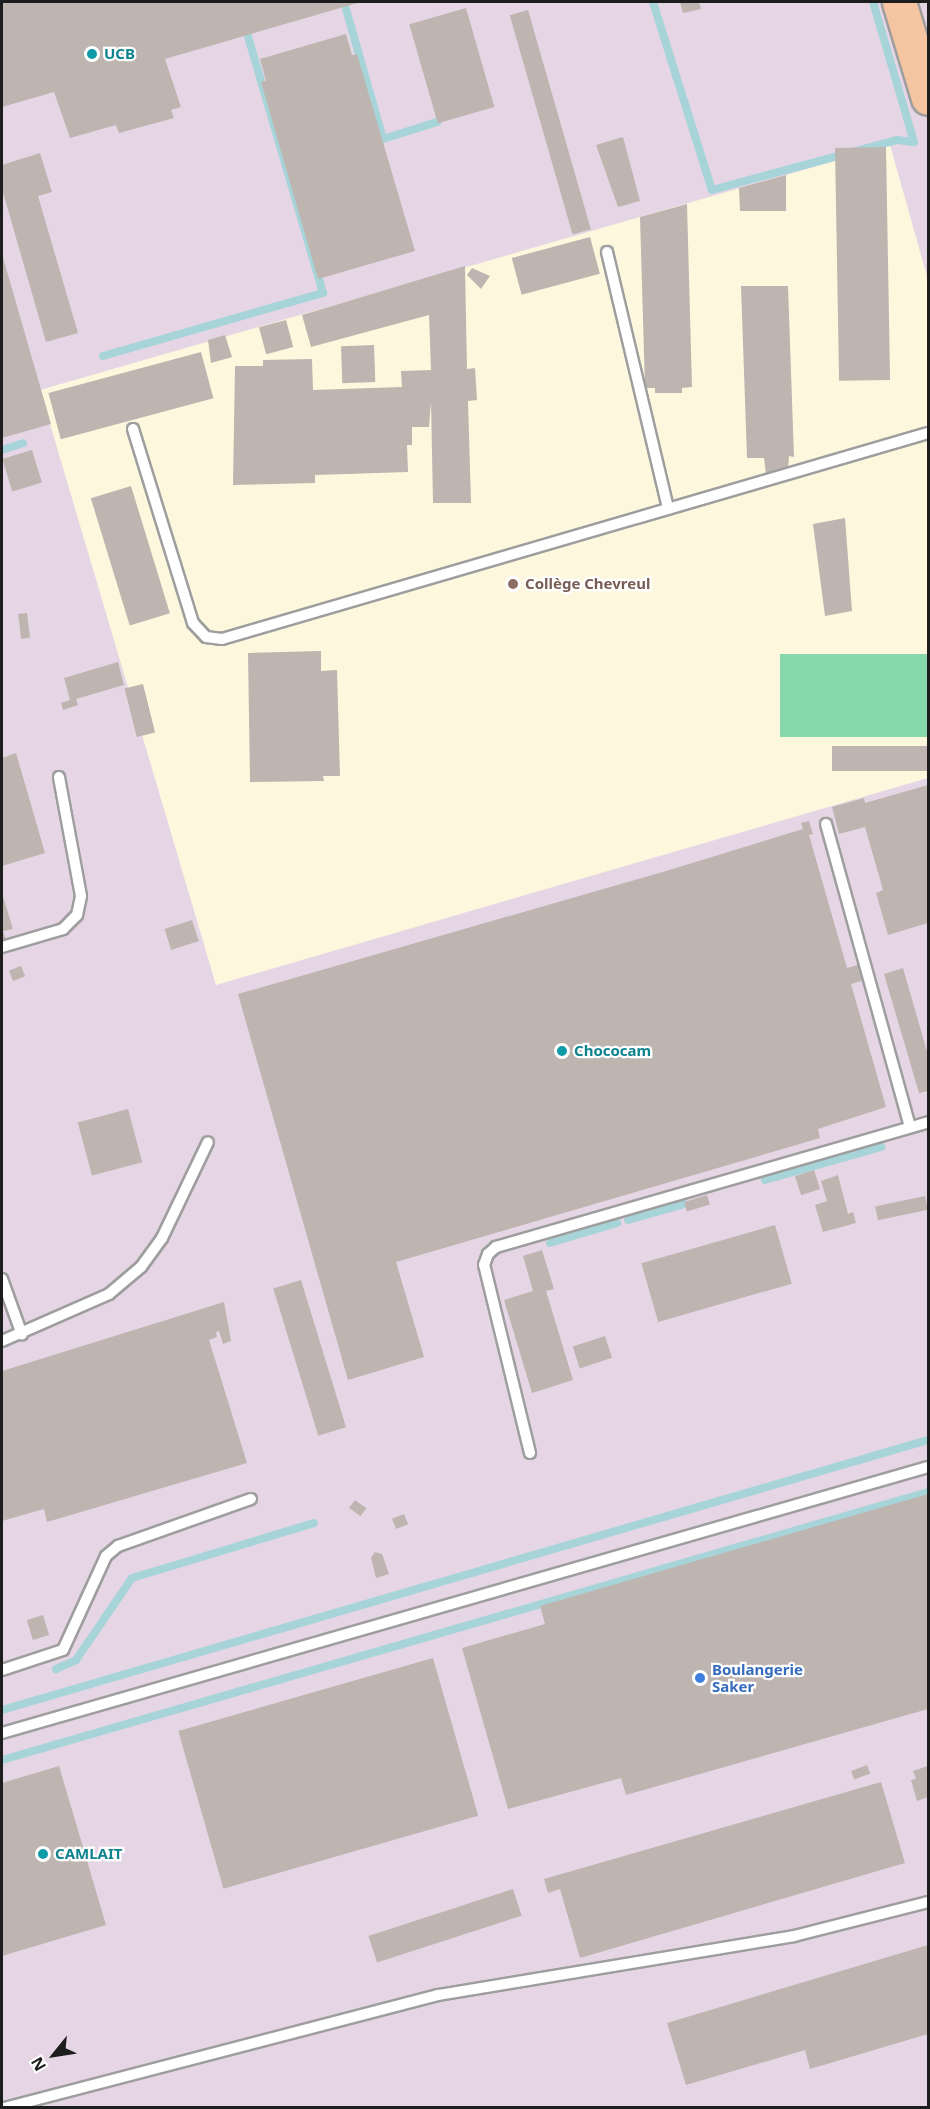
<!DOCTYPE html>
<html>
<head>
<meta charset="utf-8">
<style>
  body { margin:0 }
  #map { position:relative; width:930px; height:2109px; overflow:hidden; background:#ede9e3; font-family:"Noto Sans",sans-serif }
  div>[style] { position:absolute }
  .industrial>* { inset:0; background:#e6d6e5; transform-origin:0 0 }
  .education>* { inset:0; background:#fdf8dd }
  .pitch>* { inset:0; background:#86d8ad; transform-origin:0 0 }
  .stream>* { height:8px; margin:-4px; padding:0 4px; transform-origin:4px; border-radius:4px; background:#a6d4d8 }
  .building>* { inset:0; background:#beb4b0; transform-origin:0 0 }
  .roads { filter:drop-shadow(2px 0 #9e9e9e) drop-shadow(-2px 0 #9e9e9e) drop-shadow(0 2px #9e9e9e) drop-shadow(0 -2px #9e9e9e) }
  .lane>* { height:10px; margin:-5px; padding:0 5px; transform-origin:5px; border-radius:5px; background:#fff }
  .primary>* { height:33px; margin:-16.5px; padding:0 16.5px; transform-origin:16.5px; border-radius:16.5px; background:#f5c5a1 }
  .dots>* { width:16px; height:16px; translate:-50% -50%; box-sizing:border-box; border:3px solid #fff; border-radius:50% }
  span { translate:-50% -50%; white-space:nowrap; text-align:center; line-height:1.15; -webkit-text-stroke:4.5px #fff; paint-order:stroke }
  .culture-label { font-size:15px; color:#0d838f; font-weight:700 }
  .left { translate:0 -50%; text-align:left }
  .education-label { font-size:15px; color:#785e54; font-weight:700 }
  .shop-label { font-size:15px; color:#366cbe; font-weight:700 }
  .frame { position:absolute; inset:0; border:3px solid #1d1d1d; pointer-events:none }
  .north { position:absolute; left:24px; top:2025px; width:60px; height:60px; -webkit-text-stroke:4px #fff; paint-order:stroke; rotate:240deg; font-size:16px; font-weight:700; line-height:24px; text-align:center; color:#1d1d1d }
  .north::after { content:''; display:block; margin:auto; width:21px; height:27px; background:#1d1d1d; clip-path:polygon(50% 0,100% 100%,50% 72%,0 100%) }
</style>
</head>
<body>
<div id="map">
  <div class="industrial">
    <div style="left:2px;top:2px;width:926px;height:2105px"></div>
  </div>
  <div class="education">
    <div style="clip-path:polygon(890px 145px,928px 280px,928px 778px,216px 985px,40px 390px)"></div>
  </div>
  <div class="pitch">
    <div style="left:928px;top:654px;width:83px;height:148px;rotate:90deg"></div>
  </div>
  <div class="stream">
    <div style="left:344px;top:2px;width:142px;rotate:74.1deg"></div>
    <div style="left:383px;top:139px;width:57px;rotate:-17.5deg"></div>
    <div style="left:653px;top:2px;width:197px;rotate:72.6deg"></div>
    <div style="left:712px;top:190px;width:192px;rotate:-15.1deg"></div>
    <div style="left:897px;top:140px;width:17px;rotate:7deg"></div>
    <div style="left:914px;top:142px;width:146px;rotate:-106.3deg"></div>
    <div style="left:103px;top:356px;width:229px;rotate:-16deg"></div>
    <div style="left:323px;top:293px;width:278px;rotate:-106.3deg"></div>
    <div style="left:2px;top:450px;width:22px;rotate:-18deg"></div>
    <div style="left:765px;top:1180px;width:121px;rotate:-15.9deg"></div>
    <div style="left:628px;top:1220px;width:58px;rotate:-15.9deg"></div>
    <div style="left:550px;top:1243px;width:70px;rotate:-16.6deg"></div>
    <div style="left:56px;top:1669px;width:22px;rotate:-24deg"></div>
    <div style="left:76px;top:1660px;width:99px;rotate:-55.7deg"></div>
    <div style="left:132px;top:1578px;width:190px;rotate:-16.8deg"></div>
    <div style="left:2px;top:1710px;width:965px;rotate:-16.26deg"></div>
    <div style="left:2px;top:1760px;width:964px;rotate:-16.14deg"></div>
  </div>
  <div class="building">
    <div style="clip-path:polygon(2px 2px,361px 2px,165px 59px,181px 107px,171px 110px,174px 118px,119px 133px,116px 125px,70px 138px,54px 92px,2px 107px)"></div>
    <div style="clip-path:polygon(680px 2px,699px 2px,701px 9px,683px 13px)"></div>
    <div style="left:466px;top:8px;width:103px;height:59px;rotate:74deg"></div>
    <div style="left:528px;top:10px;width:228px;height:19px;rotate:74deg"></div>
    <div style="clip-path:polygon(346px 34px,352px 55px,357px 54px,415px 251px,318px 279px,261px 82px,266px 81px,260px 59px)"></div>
    <div style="clip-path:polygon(623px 137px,640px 201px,618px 207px,596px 145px)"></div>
    <div style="left:886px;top:147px;width:233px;height:51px;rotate:89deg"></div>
    <div style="clip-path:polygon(40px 153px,52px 192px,38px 196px,78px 333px,46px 342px,2px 189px,2px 165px)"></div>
    <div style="clip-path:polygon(786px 175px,786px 211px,740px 211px,739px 188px)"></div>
    <div style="clip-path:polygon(687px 204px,692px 387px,682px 388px,682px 393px,655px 393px,655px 388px,645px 388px,640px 217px)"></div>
    <div style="left:590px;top:237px;width:38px;height:81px;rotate:75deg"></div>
    <div style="clip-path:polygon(2px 254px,51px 424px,2px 438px)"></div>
    <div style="clip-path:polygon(465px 266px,467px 369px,475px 368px,477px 400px,468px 401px,471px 503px,433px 503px,431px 402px,429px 427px,412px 427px,412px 445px,407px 445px,408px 472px,315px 475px,315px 483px,233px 485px,235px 366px,263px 366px,263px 360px,312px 359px,313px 390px,402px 387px,401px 371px,431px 370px,429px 315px,311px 347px,302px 315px)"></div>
    <div style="clip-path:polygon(472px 268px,490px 276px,481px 289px,467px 275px)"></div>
    <div style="clip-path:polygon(741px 286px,788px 286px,794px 457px,789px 456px,788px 470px,766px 475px,764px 458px,747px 458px)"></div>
    <div style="left:286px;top:320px;width:28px;height:28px;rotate:75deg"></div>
    <div style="clip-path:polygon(225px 335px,232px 357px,211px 363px,208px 340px)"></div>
    <div style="left:374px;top:345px;width:37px;height:33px;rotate:88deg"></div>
    <div style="left:201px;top:352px;width:48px;height:158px;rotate:75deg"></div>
    <div style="left:32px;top:450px;width:34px;height:31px;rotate:73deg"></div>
    <div style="left:131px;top:486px;width:133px;height:42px;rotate:73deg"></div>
    <div style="clip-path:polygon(845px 518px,852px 611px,825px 616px,813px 524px)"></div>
    <div style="left:27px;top:613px;width:25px;height:9px;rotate:83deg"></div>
    <div style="clip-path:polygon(321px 651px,321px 671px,337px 670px,340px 776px,323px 776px,324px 781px,250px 782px,248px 653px)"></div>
    <div style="clip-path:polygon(118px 662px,124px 685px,76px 699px,78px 705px,63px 710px,61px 703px,70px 700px,64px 678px)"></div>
    <div style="left:143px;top:684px;width:50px;height:19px;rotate:76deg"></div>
    <div style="left:928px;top:746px;width:25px;height:96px;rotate:90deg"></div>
    <div style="clip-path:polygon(16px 753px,45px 853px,2px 866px,2px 758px)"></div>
    <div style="clip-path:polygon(928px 785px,928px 923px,888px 935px,876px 893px,883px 890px,865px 827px,839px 834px,832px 807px,864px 798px,865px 803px)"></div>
    <div style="clip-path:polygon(809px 821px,813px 834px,809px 835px,847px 968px,861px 964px,865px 980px,851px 984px,886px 1107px,818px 1129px,820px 1138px,396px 1262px,424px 1357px,348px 1380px,238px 994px,666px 871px,803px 829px,801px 823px)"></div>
    <div style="clip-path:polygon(2px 893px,13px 929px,3px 931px,6px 939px,2px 941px)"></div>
    <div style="left:192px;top:920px;width:22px;height:29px;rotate:72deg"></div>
    <div style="left:21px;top:966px;width:11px;height:13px;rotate:68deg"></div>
    <div style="clip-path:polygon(903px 968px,928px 1055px,928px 1091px,919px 1093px,884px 974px)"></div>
    <div style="left:128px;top:1109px;width:55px;height:52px;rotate:75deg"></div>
    <div style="left:814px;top:1170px;width:20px;height:20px;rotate:72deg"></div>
    <div style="clip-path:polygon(838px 1175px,848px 1214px,853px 1212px,856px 1223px,823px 1232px,815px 1205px,827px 1201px,821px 1181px)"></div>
    <div style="left:707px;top:1195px;width:10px;height:24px;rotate:73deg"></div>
    <div style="left:925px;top:1196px;width:14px;height:51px;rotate:78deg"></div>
    <div style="left:775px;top:1225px;width:61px;height:139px;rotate:74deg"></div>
    <div style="clip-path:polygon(542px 1250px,554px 1289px,546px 1291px,573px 1380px,532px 1393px,504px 1300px,533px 1291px,523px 1256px)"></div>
    <div style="left:301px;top:1280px;width:154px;height:29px;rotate:73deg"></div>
    <div style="clip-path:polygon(224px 1302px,231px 1341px,223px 1344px,219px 1331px,216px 1332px,217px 1337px,209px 1340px,247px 1463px,47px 1522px,44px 1509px,2px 1521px,2px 1371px)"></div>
    <div style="left:605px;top:1336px;width:23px;height:34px;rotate:72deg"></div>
    <div style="clip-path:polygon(928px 1494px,928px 1709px,626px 1795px,621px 1778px,508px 1809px,462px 1648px,545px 1624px,540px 1606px)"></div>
    <div style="left:355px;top:1500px;width:14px;height:10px;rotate:36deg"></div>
    <div style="left:404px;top:1514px;width:11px;height:13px;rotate:68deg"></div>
    <div style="clip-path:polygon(375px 1552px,382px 1554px,389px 1574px,376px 1578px,371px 1558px)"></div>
    <div style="left:43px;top:1615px;width:21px;height:17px;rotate:73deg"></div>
    <div style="left:433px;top:1658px;width:164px;height:265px;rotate:74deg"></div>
    <div style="left:867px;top:1765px;width:9px;height:17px;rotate:69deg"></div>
    <div style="clip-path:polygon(59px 1766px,106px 1925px,2px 1956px,2px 1783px)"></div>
    <div style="clip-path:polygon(928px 1766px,928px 1797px,917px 1801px,911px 1780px,916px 1779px,913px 1771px)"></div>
    <div style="clip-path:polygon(881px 1782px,905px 1863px,580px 1958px,560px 1889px,548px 1893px,544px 1879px)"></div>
    <div style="left:513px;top:1889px;width:28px;height:152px;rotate:72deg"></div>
    <div style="clip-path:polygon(928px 1945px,928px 2034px,810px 2069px,805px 2050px,686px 2085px,667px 2023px)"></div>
  </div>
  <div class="roads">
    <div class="lane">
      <div style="left:607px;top:252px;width:264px;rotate:76.6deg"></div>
      <div style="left:133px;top:429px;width:203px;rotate:72.8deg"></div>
      <div style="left:193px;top:623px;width:19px;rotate:47deg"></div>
      <div style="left:206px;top:637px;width:16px;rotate:7deg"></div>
      <div style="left:222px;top:639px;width:735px;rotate:-16.27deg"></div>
      <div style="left:826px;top:824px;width:314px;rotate:74.5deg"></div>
      <div style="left:2px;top:947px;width:64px;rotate:-16.4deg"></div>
      <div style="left:63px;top:929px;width:20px;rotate:-45deg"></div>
      <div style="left:77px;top:915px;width:19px;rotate:-78deg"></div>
      <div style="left:81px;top:896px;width:121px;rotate:-100.5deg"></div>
      <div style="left:2px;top:1279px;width:59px;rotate:70.3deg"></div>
      <div style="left:2px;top:1341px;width:117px;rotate:-23.7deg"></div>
      <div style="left:109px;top:1294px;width:42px;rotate:-40.2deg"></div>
      <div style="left:141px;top:1267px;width:36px;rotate:-54deg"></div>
      <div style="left:162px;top:1238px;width:106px;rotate:-64.4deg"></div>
      <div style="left:530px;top:1453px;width:194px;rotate:-103.7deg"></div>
      <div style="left:484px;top:1265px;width:12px;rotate:-70deg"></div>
      <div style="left:488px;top:1254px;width:11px;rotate:-41deg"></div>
      <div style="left:496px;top:1247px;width:450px;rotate:-16.1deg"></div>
      <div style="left:2px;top:1670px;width:64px;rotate:-18.2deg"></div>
      <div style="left:63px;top:1650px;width:103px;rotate:-65.4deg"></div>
      <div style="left:106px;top:1556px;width:16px;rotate:-40deg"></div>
      <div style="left:118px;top:1546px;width:141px;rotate:-19.5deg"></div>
      <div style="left:2px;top:1733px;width:963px;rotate:-16.03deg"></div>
      <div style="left:4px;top:2108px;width:448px;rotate:-14.6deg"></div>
      <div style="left:438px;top:1995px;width:361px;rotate:-9.4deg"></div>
      <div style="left:794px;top:1936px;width:138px;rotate:-14.2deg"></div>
    </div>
    <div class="primary">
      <div style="left:899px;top:2px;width:100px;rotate:73.2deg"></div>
    </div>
  </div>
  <div class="dots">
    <div style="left:92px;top:54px;background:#0f9aa8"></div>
    <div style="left:513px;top:584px;background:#8d6e63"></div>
    <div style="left:562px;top:1051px;background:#0f9aa8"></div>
    <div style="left:700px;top:1678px;background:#3f7fe0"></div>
    <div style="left:43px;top:1854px;background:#0f9aa8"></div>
  </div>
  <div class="culture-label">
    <span class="left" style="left:104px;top:54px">UCB</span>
    <span class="left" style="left:574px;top:1051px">Chococam</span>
    <span class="left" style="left:55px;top:1854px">CAMLAIT</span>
  </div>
  <div class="education-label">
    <span class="left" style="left:525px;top:584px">Collège Chevreul</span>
  </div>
  <div class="shop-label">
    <span class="left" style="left:712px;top:1678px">Boulangerie<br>Saker</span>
  </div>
  <div class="frame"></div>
  <div class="north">N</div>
</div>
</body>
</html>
